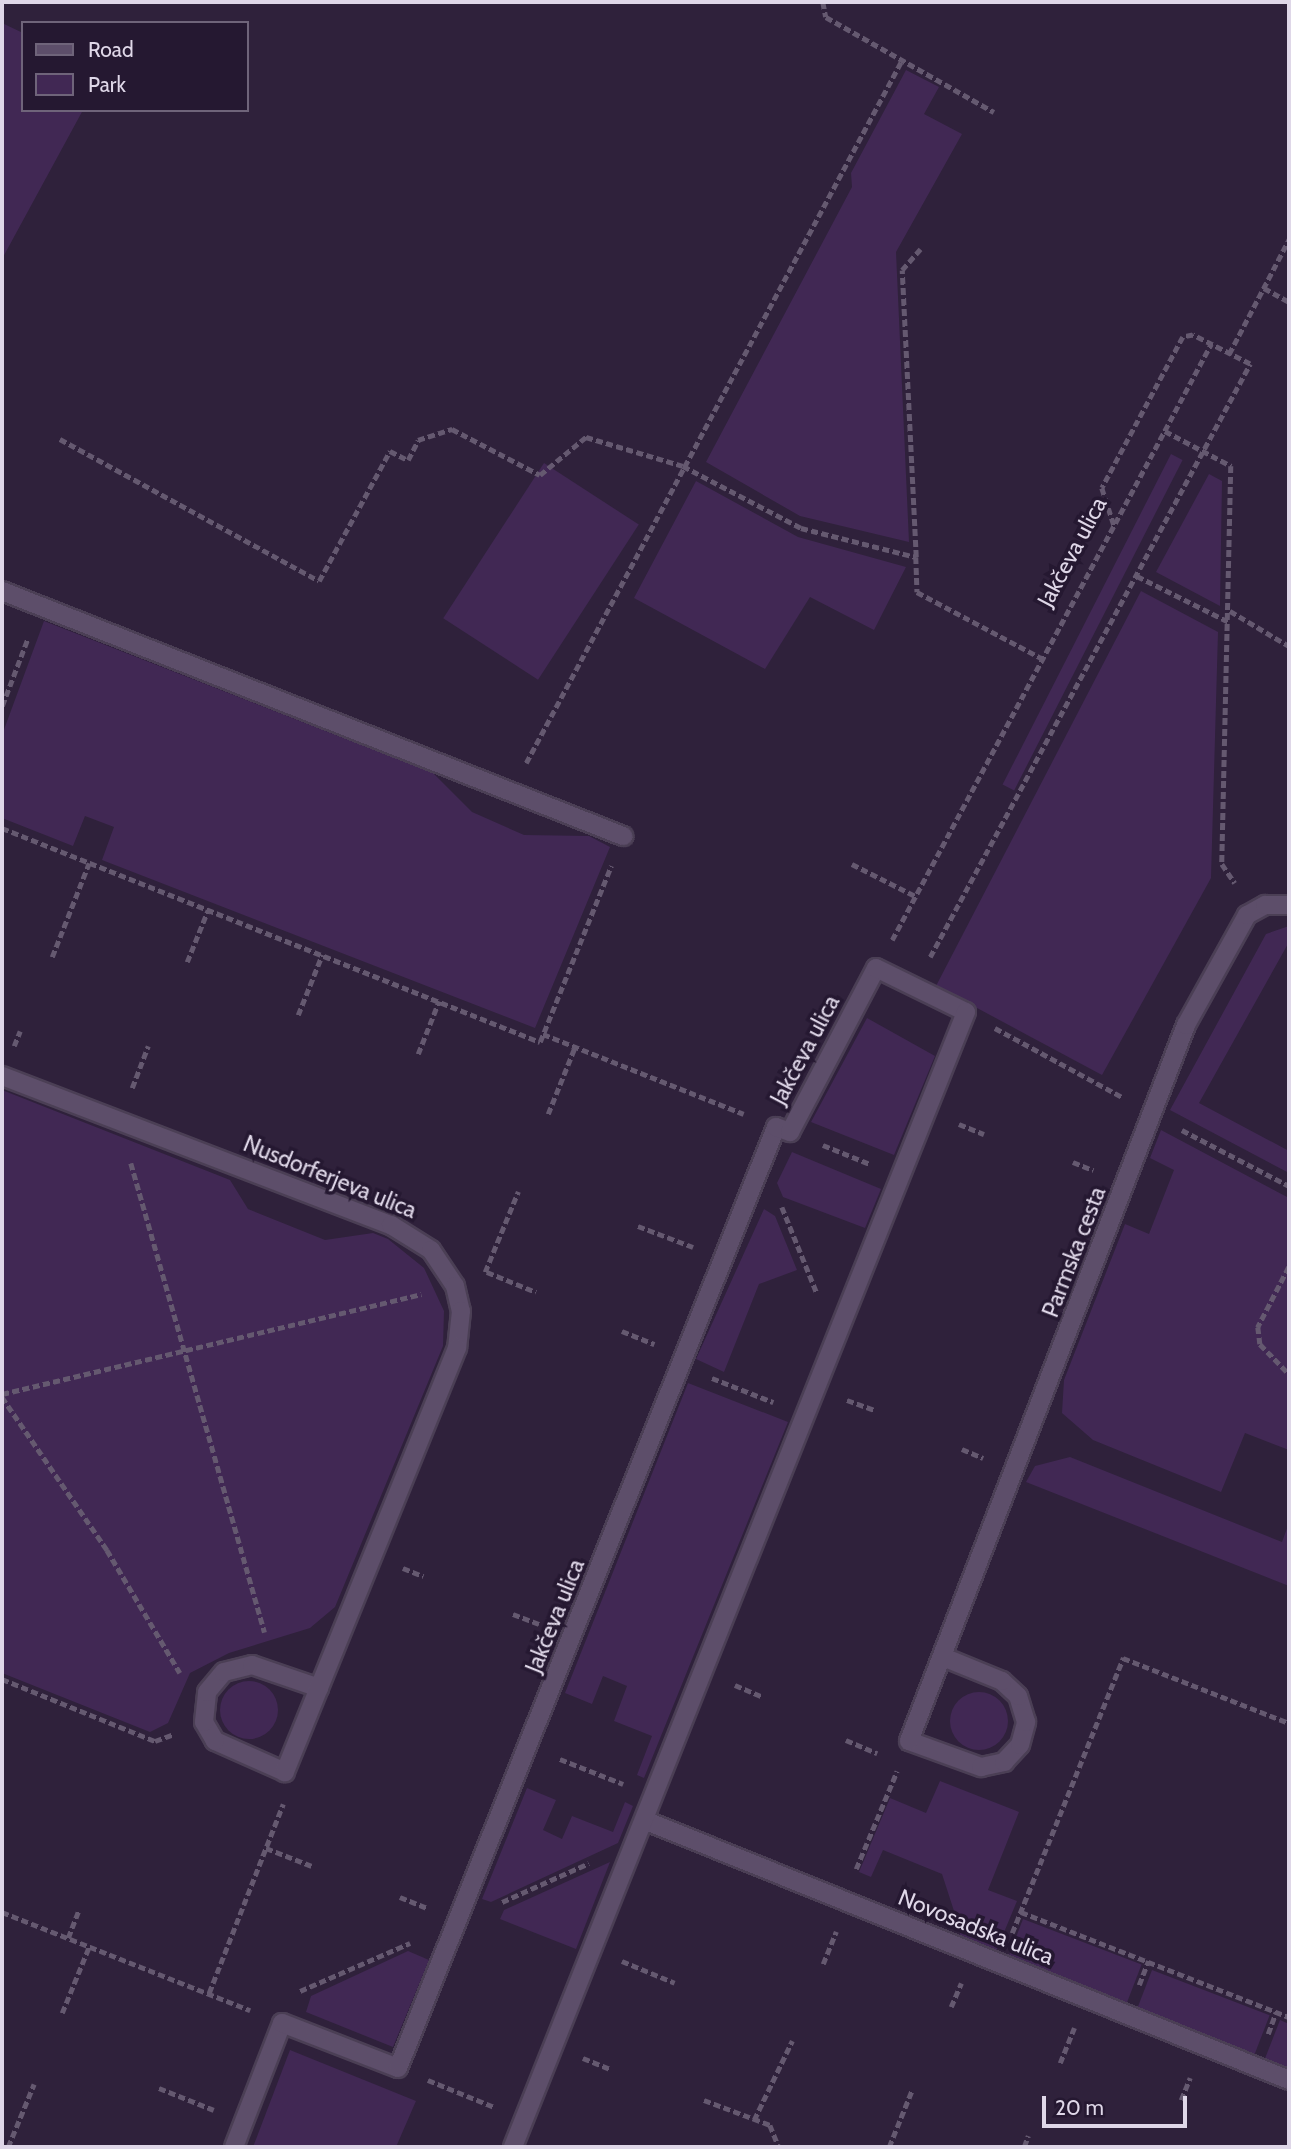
<!DOCTYPE html>
<html>
<head>
<meta charset="utf-8">
<style>
  body { margin:0 }
  #map { position:relative; width:1291px; height:2149px; overflow:hidden; background:#2f213b; font-family:Cabin,sans-serif }
  div>[style] { position:absolute }
  .green>* { inset:0; background:#412854; transform-origin:0 0 }
  .round { border-radius:50% }
  .path>* { height:4.5px; margin-top:-2.25px; transform-origin:0; background:repeating-linear-gradient(90deg,#655970 0 7px,transparent 0 10.5px) }
  .roads { filter:drop-shadow(2px 0 #4b3f55) drop-shadow(-2px 0 #4b3f55) drop-shadow(0 2px #4b3f55) drop-shadow(0 -2px #4b3f55) }
  .service>* { height:18px; margin:-9px; padding:0 9px; transform-origin:9px; border-radius:9px; background:#5d4e6a }
  .minor>* { height:18px; margin:-9px; padding:0 9px; transform-origin:9px; border-radius:9px; background:#5d4e6a }
  span { translate:-50% -50%; white-space:nowrap; text-align:center; line-height:1.15; -webkit-text-stroke:7px #251831; paint-order:stroke }
  .street-label { font-size:23px; color:#dfd7e8 }
  .frame { position:absolute; inset:0; border:4px solid #dfd7e8; pointer-events:none }
  .legend { position:absolute; left:21px; top:21px; width:228px; height:91px; box-sizing:border-box; background:#251831; border:2px solid #6f647a; margin:0; padding:9px 12px; list-style:none; font-size:21px; color:#dfd7e8 }
  .legend li { display:flex; align-items:center; gap:14px; height:35px }
  .legend b { width:35px; border:2px solid #6f647a }
  .scale { position:absolute; left:1042px; top:2096px; width:145px; height:32px; box-sizing:border-box; border:4px solid #dfd7e8; border-top:0; padding-left:9px; font-size:21px; line-height:24px; white-space:nowrap; color:#dfd7e8; -webkit-text-stroke:5px #251831; paint-order:stroke }
</style>
</head>
<body>
<div id="map">
  <div class="green">
    <div style="clip-path:polygon(2px 23px,23px 33px,23px 110px,83px 110px,2px 259px)"></div>
    <div style="clip-path:polygon(906px 70px,939px 87px,924px 114px,962px 134px,896px 252px,909px 542px,800px 516px,706px 462px,852px 187px,851px 173px)"></div>
    <div style="left:1171px;top:454px;width:13px;height:371px;rotate:27deg"></div>
    <div style="left:544px;top:463px;width:113px;height:185px;rotate:33deg"></div>
    <div style="clip-path:polygon(1209px 474px,1222px 481px,1220px 606px,1156px 572px)"></div>
    <div style="clip-path:polygon(696px 481px,798px 537px,906px 567px,874px 630px,810px 597px,765px 669px,634px 598px)"></div>
    <div style="clip-path:polygon(1141px 591px,1218px 632px,1211px 878px,1102px 1075px,936px 986px)"></div>
    <div style="clip-path:polygon(44px 621px,433px 773px,472px 812px,524px 835px,589px 836px,610px 847px,535px 1028px,102px 860px,114px 827px,85px 816px,73px 846px,2px 818px,2px 735px)"></div>
    <div style="clip-path:polygon(1289px 926px,1289px 942px,1199px 1103px,1289px 1151px,1289px 1173px,1170px 1110px,1266px 934px)"></div>
    <div style="clip-path:polygon(867px 1018px,935px 1056px,894px 1155px,811px 1122px)"></div>
    <div style="clip-path:polygon(2px 1090px,230px 1180px,248px 1209px,325px 1240px,373px 1233px,388px 1239px,424px 1268px,444px 1311px,443px 1346px,335px 1607px,310px 1628px,229px 1653px,190px 1673px,168px 1723px,150px 1732px,2px 1673px)"></div>
    <div style="clip-path:polygon(1161px 1130px,1289px 1198px,1289px 1450px,1245px 1433px,1221px 1492px,1093px 1440px,1062px 1413px,1064px 1380px,1125px 1224px,1149px 1234px,1174px 1170px,1150px 1158px)"></div>
    <div style="clip-path:polygon(792px 1152px,881px 1189px,865px 1228px,783px 1197px,777px 1183px)"></div>
    <div style="clip-path:polygon(764px 1209px,775px 1216px,797px 1270px,759px 1284px,724px 1372px,696px 1359px)"></div>
    <div style="clip-path:polygon(688px 1383px,788px 1422px,644px 1778px,637px 1775px,652px 1736px,614px 1721px,627px 1686px,603px 1676px,592px 1704px,565px 1693px)"></div>
    <div style="clip-path:polygon(1070px 1457px,1282px 1542px,1289px 1523px,1289px 1586px,1026px 1482px,1035px 1466px)"></div>
    <div class="round" style="left:220px;top:1681px;width:58px;height:58px"></div>
    <div class="round" style="left:950px;top:1692px;width:58px;height:58px"></div>
    <div style="clip-path:polygon(940px 1781px,1019px 1812px,988px 1890px,1017px 1901px,995px 1954px,958px 1940px,961px 1930px,948px 1925px,954px 1911px,942px 1874px,883px 1850px,871px 1877px,859px 1872px,890px 1798px,926px 1813px)"></div>
    <div style="clip-path:polygon(527px 1788px,556px 1800px,543px 1830px,562px 1839px,572px 1816px,613px 1832px,625px 1802px,633px 1806px,618px 1843px,491px 1902px,482px 1899px)"></div>
    <div style="clip-path:polygon(610px 1862px,576px 1949px,500px 1919px,504px 1910px)"></div>
    <div style="left:1023px;top:1919px;width:127px;height:43px;rotate:21deg"></div>
    <div style="clip-path:polygon(408px 1951px,429px 1960px,393px 2047px,306px 2012px,311px 1996px)"></div>
    <div style="left:1152px;top:1970px;width:126px;height:43px;rotate:21deg"></div>
    <div style="clip-path:polygon(1280px 2020px,1289px 2024px,1289px 2071px,1264px 2061px)"></div>
    <div style="clip-path:polygon(290px 2050px,416px 2101px,396px 2147px,253px 2147px)"></div>
  </div>
  <div class="path">
    <div style="left:823px;top:2px;width:15px;rotate:79deg"></div>
    <div style="left:826px;top:17px;width:193px;rotate:29.5deg"></div>
    <div style="left:1264px;top:288px;width:29px;rotate:29deg"></div>
    <div style="left:1229px;top:354px;width:130px;rotate:-62.4deg"></div>
    <div style="left:1165px;top:431px;width:75px;rotate:27.9deg"></div>
    <div style="left:1231px;top:466px;width:398px;rotate:91.3deg"></div>
    <div style="left:1222px;top:864px;width:23px;rotate:56deg"></div>
    <div style="left:60px;top:439px;width:295px;rotate:28.7deg"></div>
    <div style="left:319px;top:581px;width:148px;rotate:-61.4deg"></div>
    <div style="left:390px;top:451px;width:20px;rotate:27deg"></div>
    <div style="left:408px;top:460px;width:22px;rotate:-63deg"></div>
    <div style="left:418px;top:440px;width:36px;rotate:-18deg"></div>
    <div style="left:452px;top:429px;width:99px;rotate:27.6deg"></div>
    <div style="left:540px;top:475px;width:60px;rotate:-39.6deg"></div>
    <div style="left:586px;top:437px;width:101px;rotate:16.6deg"></div>
    <div style="left:683px;top:466px;width:133px;rotate:27.7deg"></div>
    <div style="left:801px;top:528px;width:119px;rotate:14.2deg"></div>
    <div style="left:916px;top:557px;width:35px;rotate:88deg"></div>
    <div style="left:917px;top:592px;width:143px;rotate:28deg"></div>
    <div style="left:916px;top:557px;width:287px;rotate:-92.8deg"></div>
    <div style="left:902px;top:270px;width:28px;rotate:-49deg"></div>
    <div style="left:1137px;top:576px;width:103px;rotate:26.6deg"></div>
    <div style="left:1230px;top:611px;width:69px;rotate:30.7deg"></div>
    <div style="left:2px;top:706px;width:73px;rotate:-69.1deg"></div>
    <div style="left:526px;top:763px;width:797px;rotate:-61.86deg"></div>
    <div style="left:2px;top:828px;width:579px;rotate:21.69deg"></div>
    <div style="left:540px;top:1042px;width:190px;rotate:-68deg"></div>
    <div style="left:852px;top:864px;width:71px;rotate:26.9deg"></div>
    <div style="left:892px;top:940px;width:676px;rotate:-61.84deg"></div>
    <div style="left:52px;top:957px;width:101px;rotate:-68.5deg"></div>
    <div style="left:930px;top:957px;width:674px;rotate:-61.65deg"></div>
    <div style="left:1250px;top:364px;width:64px;rotate:-153deg"></div>
    <div style="left:1193px;top:335px;width:10px;rotate:169deg"></div>
    <div style="left:1183px;top:337px;width:171px;rotate:118.2deg"></div>
    <div style="left:1102px;top:488px;width:39px;rotate:72deg"></div>
    <div style="left:187px;top:962px;width:56px;rotate:-68deg"></div>
    <div style="left:298px;top:1015px;width:65px;rotate:-68.2deg"></div>
    <div style="left:995px;top:1028px;width:145px;rotate:28.5deg"></div>
    <div style="left:543px;top:1034px;width:216px;rotate:21.7deg"></div>
    <div style="left:14px;top:1046px;width:16px;rotate:-68deg"></div>
    <div style="left:418px;top:1054px;width:57px;rotate:-68.4deg"></div>
    <div style="left:132px;top:1088px;width:45px;rotate:-69.1deg"></div>
    <div style="left:548px;top:1114px;width:72px;rotate:-68.1deg"></div>
    <div style="left:959px;top:1124px;width:27px;rotate:22deg"></div>
    <div style="left:1182px;top:1130px;width:121px;rotate:27.6deg"></div>
    <div style="left:823px;top:1145px;width:51px;rotate:22deg"></div>
    <div style="left:1073px;top:1162px;width:22px;rotate:22deg"></div>
    <div style="left:131px;top:1163px;width:488px;rotate:74.1deg"></div>
    <div style="left:782px;top:1207px;width:93px;rotate:67.9deg"></div>
    <div style="left:638px;top:1226px;width:59px;rotate:20.9deg"></div>
    <div style="left:1289px;top:1267px;width:68px;rotate:117.3deg"></div>
    <div style="left:1258px;top:1327px;width:17px;rotate:83deg"></div>
    <div style="left:1260px;top:1344px;width:42px;rotate:46deg"></div>
    <div style="left:485px;top:1272px;width:87px;rotate:-67.6deg"></div>
    <div style="left:487px;top:1272px;width:53px;rotate:22.2deg"></div>
    <div style="left:622px;top:1331px;width:35px;rotate:22deg"></div>
    <div style="left:712px;top:1378px;width:66px;rotate:21.5deg"></div>
    <div style="left:2px;top:1394px;width:431px;rotate:-13.4deg"></div>
    <div style="left:2px;top:1397px;width:186px;rotate:55.5deg"></div>
    <div style="left:107px;top:1550px;width:143px;rotate:59.3deg"></div>
    <div style="left:847px;top:1400px;width:29px;rotate:20deg"></div>
    <div style="left:962px;top:1449px;width:23px;rotate:23deg"></div>
    <div style="left:403px;top:1568px;width:22px;rotate:22deg"></div>
    <div style="left:513px;top:1614px;width:28px;rotate:21deg"></div>
    <div style="left:2px;top:1679px;width:165px;rotate:22.1deg"></div>
    <div style="left:155px;top:1741px;width:20px;rotate:-20deg"></div>
    <div style="left:735px;top:1685px;width:30px;rotate:23deg"></div>
    <div style="left:846px;top:1740px;width:34px;rotate:23deg"></div>
    <div style="left:560px;top:1759px;width:68px;rotate:21.6deg"></div>
    <div style="left:266px;top:1848px;width:49px;rotate:21.4deg"></div>
    <div style="left:856px;top:1869px;width:106px;rotate:-67.3deg"></div>
    <div style="left:400px;top:1897px;width:29px;rotate:22deg"></div>
    <div style="left:502px;top:1902px;width:95px;rotate:-24.1deg"></div>
    <div style="left:2px;top:1912px;width:267px;rotate:21.6deg"></div>
    <div style="left:1021px;top:1912px;width:288px;rotate:21.4deg"></div>
    <div style="left:1012px;top:1933px;width:297px;rotate:-68deg"></div>
    <div style="left:1123px;top:1658px;width:178px;rotate:21.4deg"></div>
    <div style="left:68px;top:1938px;width:30px;rotate:-69deg"></div>
    <div style="left:622px;top:1961px;width:57px;rotate:22.5deg"></div>
    <div style="left:823px;top:1964px;width:35px;rotate:-68deg"></div>
    <div style="left:1139px;top:1985px;width:26px;rotate:-69deg"></div>
    <div style="left:300px;top:1991px;width:120px;rotate:-23.6deg"></div>
    <div style="left:209px;top:1993px;width:203px;rotate:-68.6deg"></div>
    <div style="left:951px;top:2007px;width:26px;rotate:-67deg"></div>
    <div style="left:62px;top:2013px;width:71px;rotate:-67.8deg"></div>
    <div style="left:1268px;top:2034px;width:23px;rotate:-70deg"></div>
    <div style="left:583px;top:2058px;width:31px;rotate:22deg"></div>
    <div style="left:1060px;top:2063px;width:38px;rotate:-68deg"></div>
    <div style="left:428px;top:2080px;width:71px;rotate:22.2deg"></div>
    <div style="left:159px;top:2088px;width:59px;rotate:21.8deg"></div>
    <div style="left:704px;top:2100px;width:71px;rotate:20.7deg"></div>
    <div style="left:770px;top:2125px;width:24px;rotate:68deg"></div>
    <div style="left:1181px;top:2100px;width:24px;rotate:-68deg"></div>
    <div style="left:754px;top:2120px;width:88px;rotate:-64.3deg"></div>
    <div style="left:8px;top:2147px;width:68px;rotate:-67.6deg"></div>
    <div style="left:889px;top:2147px;width:61px;rotate:-68deg"></div>
    <div style="left:1024px;top:2147px;width:12px;rotate:-70deg"></div>
  </div>
  <div class="roads">
    <div class="service">
      <div style="left:2px;top:591px;width:668px;rotate:21.53deg"></div>
      <div style="left:909px;top:1741px;width:77px;rotate:19.9deg"></div>
      <div style="left:981px;top:1767px;width:24px;rotate:-12deg"></div>
      <div style="left:1004px;top:1762px;width:23px;rotate:-47deg"></div>
      <div style="left:1020px;top:1745px;width:24px;rotate:-75deg"></div>
      <div style="left:1026px;top:1722px;width:27px;rotate:-107deg"></div>
      <div style="left:1018px;top:1696px;width:22px;rotate:-137deg"></div>
      <div style="left:1002px;top:1681px;width:64px;rotate:-157.9deg"></div>
      <div style="left:285px;top:1772px;width:77px;rotate:-156.1deg"></div>
      <div style="left:215px;top:1741px;width:22px;rotate:-120deg"></div>
      <div style="left:204px;top:1722px;width:30px;rotate:-84deg"></div>
      <div style="left:207px;top:1692px;width:26px;rotate:-50deg"></div>
      <div style="left:224px;top:1672px;width:29px;rotate:-14deg"></div>
      <div style="left:252px;top:1665px;width:71px;rotate:18.9deg"></div>
      <div style="left:644px;top:1820px;width:695px;rotate:21.95deg"></div>
      <div style="left:234px;top:2147px;width:133px;rotate:-68.8deg"></div>
      <div style="left:282px;top:2023px;width:124px;rotate:21.2deg"></div>
      <div style="left:398px;top:2068px;width:1014px;rotate:-68.11deg"></div>
      <div style="left:776px;top:1127px;width:15px;rotate:20deg"></div>
      <div style="left:790px;top:1132px;width:185px;rotate:-62.3deg"></div>
      <div style="left:876px;top:968px;width:100px;rotate:26.1deg"></div>
      <div style="left:966px;top:1012px;width:1222px;rotate:111.76deg"></div>
    </div>
    <div class="minor">
      <div style="left:2px;top:1076px;width:417px;rotate:21deg"></div>
      <div style="left:391px;top:1225px;width:47px;rotate:32deg"></div>
      <div style="left:431px;top:1250px;width:43px;rotate:56.3deg"></div>
      <div style="left:455px;top:1286px;width:26px;rotate:77deg"></div>
      <div style="left:461px;top:1311px;width:37px;rotate:96deg"></div>
      <div style="left:457px;top:1348px;width:458px;rotate:112.1deg"></div>
      <div style="left:909px;top:1741px;width:768px;rotate:-68.85deg"></div>
      <div style="left:1186px;top:1025px;width:126px;rotate:-61deg"></div>
      <div style="left:1247px;top:915px;width:21px;rotate:-29deg"></div>
      <div style="left:1265px;top:905px;width:24px"></div>
    </div>
  </div>
  <div class="street-label">
    <span style="left:1072px;top:552px;rotate:-62deg">Jakčeva ulica</span>
    <span style="left:805px;top:1050px;rotate:-62deg">Jakčeva ulica</span>
    <span style="left:330px;top:1177px;rotate:22deg">Nusdorferjeva ulica</span>
    <span style="left:1074px;top:1252px;rotate:-69deg">Parmska cesta</span>
    <span style="left:555px;top:1616px;rotate:-68deg">Jakčeva ulica</span>
    <span style="left:976px;top:1927px;rotate:22deg">Novosadska ulica</span>
  </div>
  <div class="frame"></div>
  <ul class="legend">
  <li><b style="height:9px;background:#5d4e6a"></b>Road</li>
  <li><b style="height:19px;background:#412854"></b>Park</li>
  </ul>
  <div class="scale">20 m</div>
</div>
</body>
</html>
